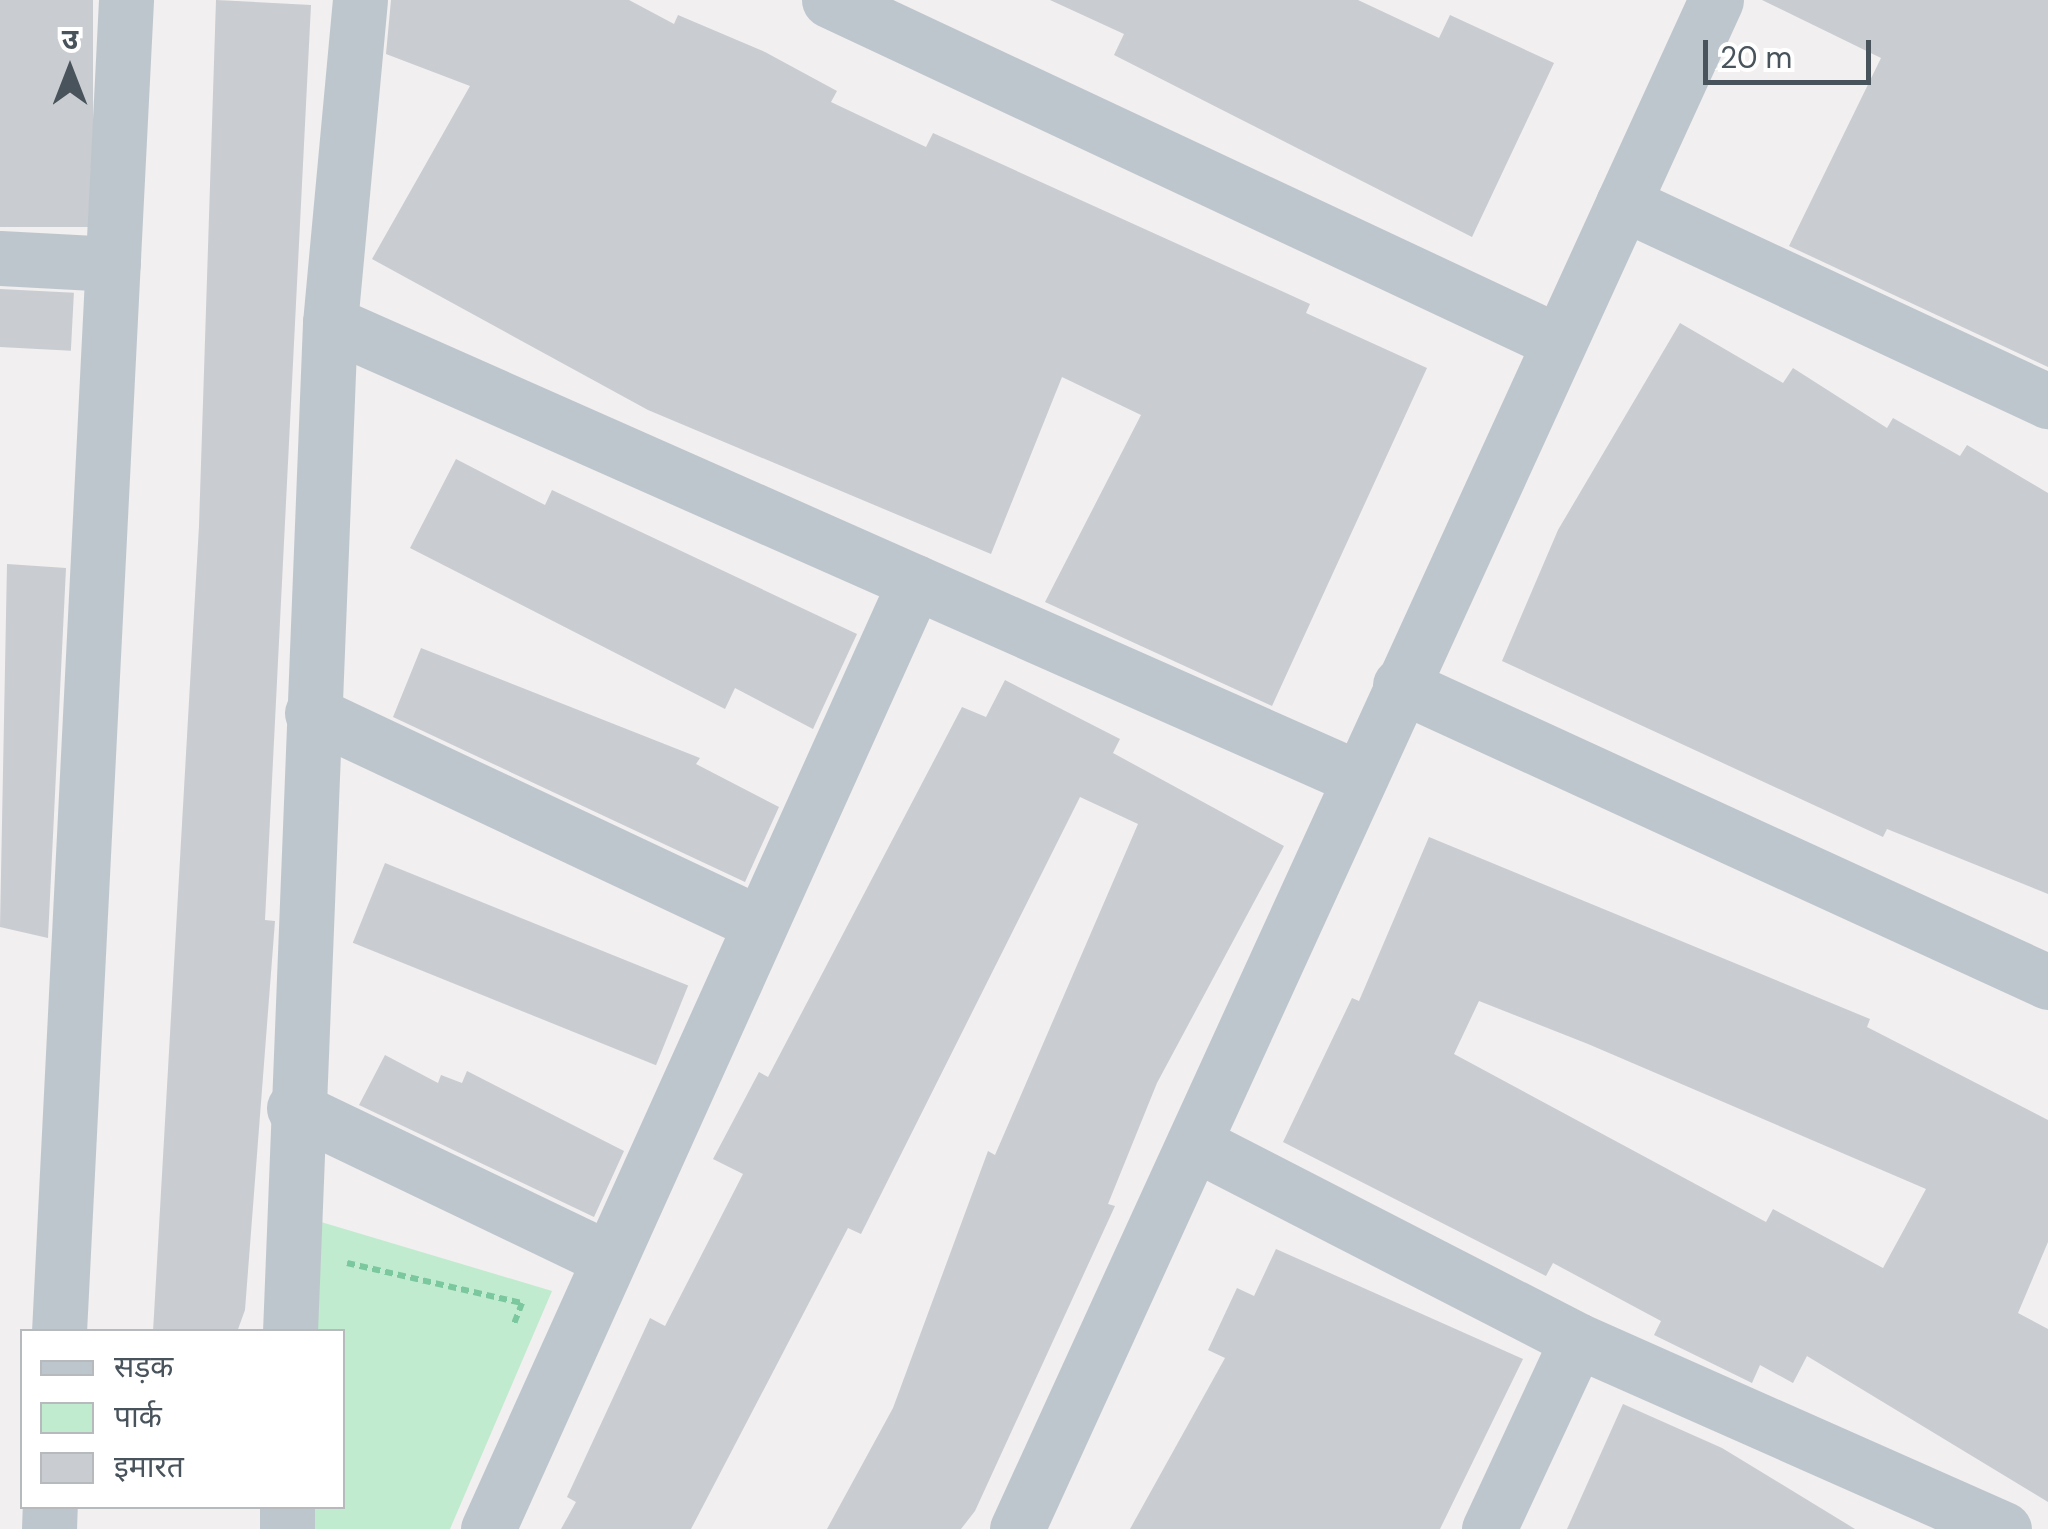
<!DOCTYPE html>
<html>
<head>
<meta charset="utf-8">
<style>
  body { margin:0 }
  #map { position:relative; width:2048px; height:1529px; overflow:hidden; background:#f1efef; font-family:"DM Sans","Noto Sans Devanagari",sans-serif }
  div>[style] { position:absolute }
  .green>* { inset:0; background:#c0ebcf }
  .building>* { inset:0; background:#c9ccd1; transform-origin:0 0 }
  .path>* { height:6px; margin-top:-3px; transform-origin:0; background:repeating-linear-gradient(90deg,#7bc79e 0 8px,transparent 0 13px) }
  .minor>* { height:55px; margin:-27.5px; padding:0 27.5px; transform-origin:27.5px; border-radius:27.5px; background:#bec6cd }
  .tertiary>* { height:55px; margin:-27.5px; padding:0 27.5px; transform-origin:27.5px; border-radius:27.5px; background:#bec6cd }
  span { translate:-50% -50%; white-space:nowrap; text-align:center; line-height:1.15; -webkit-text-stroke:9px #fff; paint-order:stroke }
  .legend { position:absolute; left:20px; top:1329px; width:325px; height:180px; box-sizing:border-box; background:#fff; border:2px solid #b6babd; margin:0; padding:12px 18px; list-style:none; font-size:30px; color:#48535b }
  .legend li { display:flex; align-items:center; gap:20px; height:50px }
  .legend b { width:50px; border:2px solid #b6babd }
  .north { position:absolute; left:20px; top:20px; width:100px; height:100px; -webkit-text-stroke:8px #fff; paint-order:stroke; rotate:0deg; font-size:28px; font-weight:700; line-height:40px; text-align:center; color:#48535b }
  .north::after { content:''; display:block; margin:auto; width:35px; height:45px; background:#48535b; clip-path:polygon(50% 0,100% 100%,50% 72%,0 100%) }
  .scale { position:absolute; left:1703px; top:40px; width:168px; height:45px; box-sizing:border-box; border:5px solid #48535b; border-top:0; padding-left:12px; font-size:30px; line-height:35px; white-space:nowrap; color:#48535b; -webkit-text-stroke:8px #fff; paint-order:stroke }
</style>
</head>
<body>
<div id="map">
  <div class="green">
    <div style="clip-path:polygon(311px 1219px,552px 1291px,450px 1529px,307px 1529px,307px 1507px,342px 1506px,342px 1332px,309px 1331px)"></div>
  </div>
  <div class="building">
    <div style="left:0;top:0;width:93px;height:227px"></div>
    <div style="clip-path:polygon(216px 0,311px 5px,265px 920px,275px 921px,245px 1310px,237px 1332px,153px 1332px,199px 526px)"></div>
    <div style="clip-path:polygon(391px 0,629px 0,674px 24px,678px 15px,765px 52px,837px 91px,831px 102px,926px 147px,933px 133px,1310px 304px,1306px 313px,1427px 368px,1272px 706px,1045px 602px,1141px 415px,1062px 377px,991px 554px,648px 410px,372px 259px,470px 86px,386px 54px)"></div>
    <div style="clip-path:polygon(1050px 0,1358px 0,1439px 38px,1450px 15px,1554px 63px,1472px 237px,1114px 55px,1124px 34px)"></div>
    <div style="clip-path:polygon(1762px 0,2048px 0,2048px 367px,1789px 246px,1881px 58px)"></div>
    <div style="left:0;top:289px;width:74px;height:58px;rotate:3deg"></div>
    <div style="clip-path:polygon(1680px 323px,1783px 383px,1793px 368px,1887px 428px,1893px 418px,1960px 456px,1967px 445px,2048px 493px,2048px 894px,1887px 829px,1883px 837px,1502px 661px,1558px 530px)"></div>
    <div style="clip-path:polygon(456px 459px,545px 505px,552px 490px,857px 634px,813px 729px,735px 688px,725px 709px,410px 548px)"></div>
    <div style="clip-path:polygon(7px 564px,66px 568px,48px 938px,0 927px)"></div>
    <div style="clip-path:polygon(421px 648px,700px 758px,696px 764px,779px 807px,745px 882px,393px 717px)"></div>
    <div style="clip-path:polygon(1005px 680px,1120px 739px,1113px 753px,1284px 846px,1157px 1083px,1108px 1204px,1115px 1206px,975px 1511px,961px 1529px,827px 1529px,893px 1408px,988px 1151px,995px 1155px,1138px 824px,1080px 797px,861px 1234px,848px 1228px,691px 1529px,561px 1529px,576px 1502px,567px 1497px,650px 1318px,665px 1326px,743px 1174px,713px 1159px,759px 1072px,768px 1077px,962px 707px,986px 717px)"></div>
    <div style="clip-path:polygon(evenodd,1429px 837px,1870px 1019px,1867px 1027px,2048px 1120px,2048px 1242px,2018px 1313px,2048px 1329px,2048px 1502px,1807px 1356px,1793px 1383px,1760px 1365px,1752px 1383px,1654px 1335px,1661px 1321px,1553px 1263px,1546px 1276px,1283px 1142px,1352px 998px,1359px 1001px,1429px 837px,1479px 1001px,1588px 1044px,1926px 1189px,1883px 1268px,1773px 1209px,1766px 1222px,1454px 1054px,1479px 1001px)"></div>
    <div style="left:385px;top:863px;width:327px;height:86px;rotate:22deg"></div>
    <div style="clip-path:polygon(385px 1055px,438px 1083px,441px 1075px,462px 1083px,467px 1071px,624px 1151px,594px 1217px,359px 1105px)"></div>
    <div style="clip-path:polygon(1276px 1249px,1523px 1359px,1440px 1529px,1130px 1529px,1225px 1358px,1208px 1350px,1237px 1288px,1254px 1296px)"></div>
    <div style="clip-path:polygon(1623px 1404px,1722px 1448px,1855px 1529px,1567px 1529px)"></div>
  </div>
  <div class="path">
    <div style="left:347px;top:1263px;width:180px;rotate:12.9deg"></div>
    <div style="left:522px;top:1303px;width:22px;rotate:111deg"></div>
  </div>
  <div class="minor">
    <div style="left:829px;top:0;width:804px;rotate:25.1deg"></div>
    <div style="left:1623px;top:203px;width:469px;rotate:25deg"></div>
    <div style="left:0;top:258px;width:113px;rotate:3deg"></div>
    <div style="left:330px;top:323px;width:1124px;rotate:23.87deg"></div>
    <div style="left:1400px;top:685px;width:713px;rotate:24.62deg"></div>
    <div style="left:312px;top:713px;width:495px;rotate:25.2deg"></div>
    <div style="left:294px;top:1108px;width:347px;rotate:25.6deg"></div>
    <div style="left:1198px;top:1145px;width:426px;rotate:27.2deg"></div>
    <div style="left:1577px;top:1340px;width:467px;rotate:23.9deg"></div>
    <div style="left:59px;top:1332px;width:1334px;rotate:-87.12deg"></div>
    <div style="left:290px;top:1332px;width:1010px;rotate:-87.73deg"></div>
    <div style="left:330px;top:323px;width:324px;rotate:-84.7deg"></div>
    <div style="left:49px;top:1529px;width:23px;rotate:-88deg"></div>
    <div style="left:287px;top:1529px;width:23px;rotate:-90deg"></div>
    <div style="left:488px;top:1529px;width:1039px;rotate:-65.73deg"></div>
    <div style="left:1489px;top:1529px;width:208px;rotate:-65deg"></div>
  </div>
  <div class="tertiary">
    <div style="left:1017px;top:1529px;width:1681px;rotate:-65.43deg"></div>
  </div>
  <ul class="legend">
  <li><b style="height:12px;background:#bec6cd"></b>सड़क</li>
  <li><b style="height:28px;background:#c0ebcf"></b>पार्क</li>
  <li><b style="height:28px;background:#c9ccd1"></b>इमारत</li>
  </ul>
  <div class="north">उ</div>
  <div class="scale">20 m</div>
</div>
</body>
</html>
